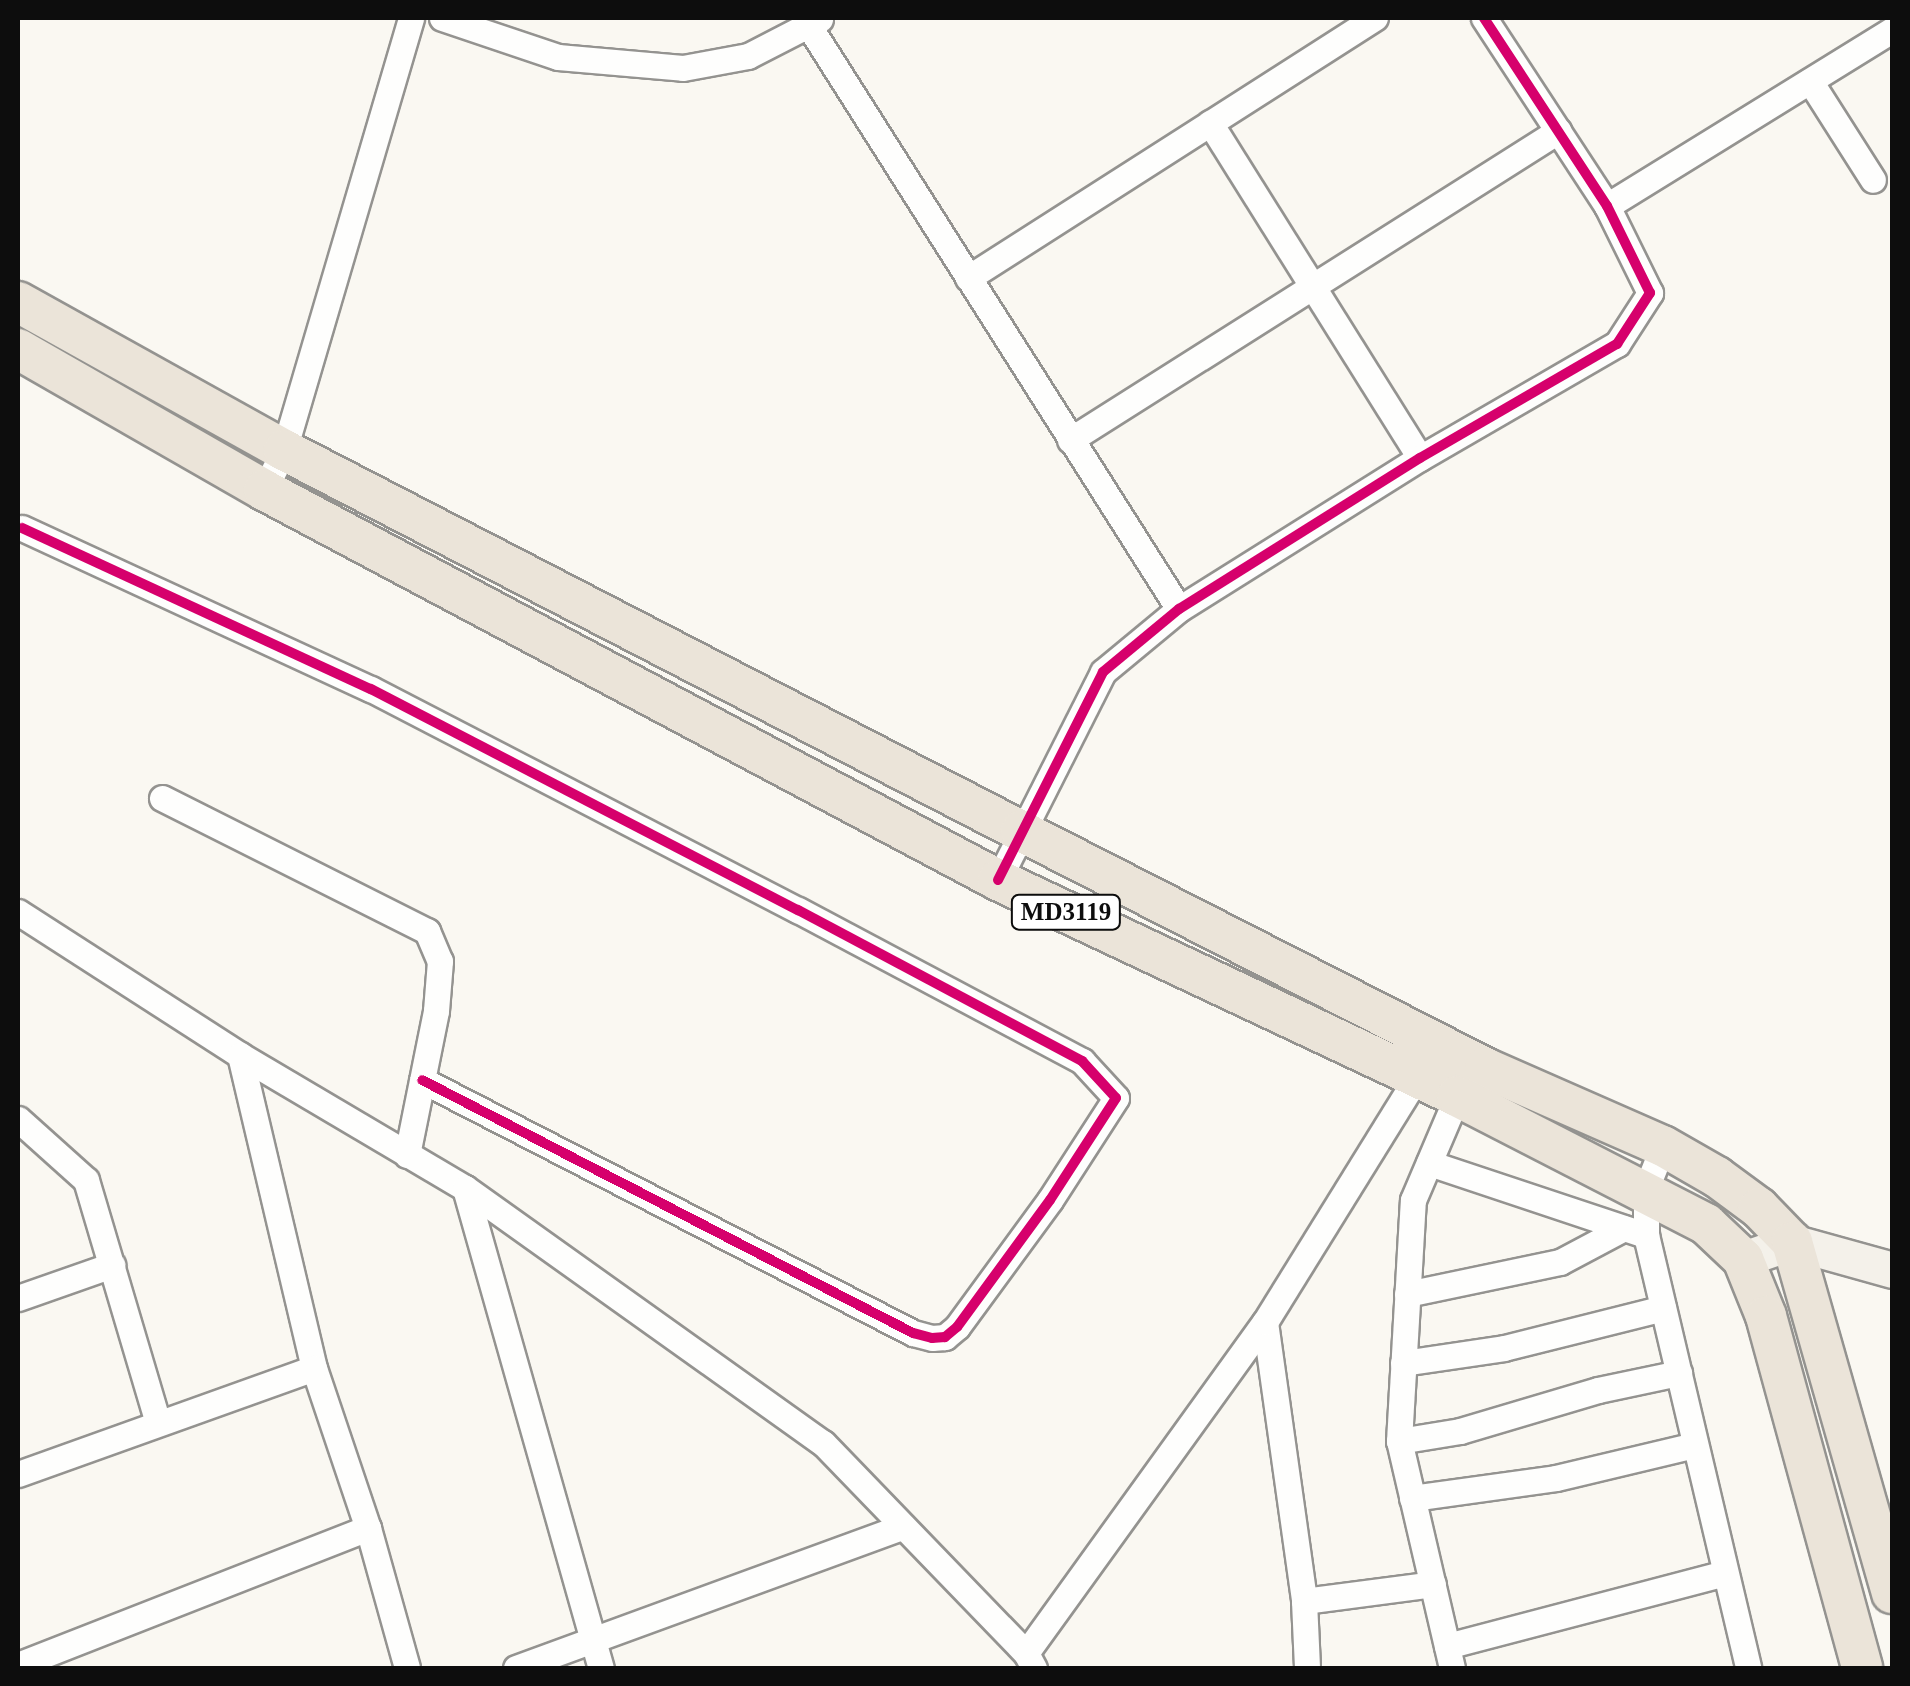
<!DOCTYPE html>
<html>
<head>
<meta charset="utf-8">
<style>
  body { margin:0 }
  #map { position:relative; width:1910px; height:1686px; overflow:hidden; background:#faf8f2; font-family:"Times New Roman",serif }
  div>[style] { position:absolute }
  .roads { filter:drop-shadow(2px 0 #949390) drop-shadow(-2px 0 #949390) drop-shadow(0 2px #949390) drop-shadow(0 -2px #949390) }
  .street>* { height:25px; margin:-12.5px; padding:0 12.5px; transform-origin:12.5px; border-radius:12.5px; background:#fefefd }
  .secondary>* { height:35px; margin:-17.5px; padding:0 17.5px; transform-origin:17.5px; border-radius:17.5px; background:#f4f1ea }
  .primary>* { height:40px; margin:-20px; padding:0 20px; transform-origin:20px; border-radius:20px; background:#ebe4d9 }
  .cycleway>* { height:10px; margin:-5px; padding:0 5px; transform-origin:5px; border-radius:5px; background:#d6006c }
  span { translate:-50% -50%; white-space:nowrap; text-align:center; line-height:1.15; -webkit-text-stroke:10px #fff; paint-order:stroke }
  .shield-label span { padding:2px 8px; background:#fff; border:2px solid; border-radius:8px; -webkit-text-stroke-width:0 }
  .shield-label { font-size:25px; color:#0d0d0d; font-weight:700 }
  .frame { position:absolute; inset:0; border:20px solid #0d0d0d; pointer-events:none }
</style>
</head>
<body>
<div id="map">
  <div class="roads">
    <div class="street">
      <div style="left:442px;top:18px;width:122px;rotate:18.6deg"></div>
      <div style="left:558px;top:57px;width:125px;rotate:5deg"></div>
      <div style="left:683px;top:68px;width:66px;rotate:-10.5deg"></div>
      <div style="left:748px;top:56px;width:81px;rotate:-27.2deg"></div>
      <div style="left:809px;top:26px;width:690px;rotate:57.6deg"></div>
      <div style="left:1810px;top:81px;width:117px;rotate:57.5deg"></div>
      <div style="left:1210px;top:123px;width:395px;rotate:57.9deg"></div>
      <div style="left:1607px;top:206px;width:335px;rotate:-31.7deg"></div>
      <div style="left:968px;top:278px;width:483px;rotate:-32.6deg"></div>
      <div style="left:1070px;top:440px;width:578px;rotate:-32.34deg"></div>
      <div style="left:264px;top:490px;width:45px;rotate:-63.4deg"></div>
      <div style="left:284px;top:450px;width:450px;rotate:-73.6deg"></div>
      <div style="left:22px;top:528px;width:384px;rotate:24.8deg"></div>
      <div style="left:371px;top:689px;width:481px;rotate:27.4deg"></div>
      <div style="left:798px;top:910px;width:322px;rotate:28deg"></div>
      <div style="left:1082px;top:1061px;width:50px;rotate:47.4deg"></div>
      <div style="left:1116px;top:1098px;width:121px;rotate:122.9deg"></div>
      <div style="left:1050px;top:1200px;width:157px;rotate:126.2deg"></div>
      <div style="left:957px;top:1327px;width:16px;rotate:140deg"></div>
      <div style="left:945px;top:1337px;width:13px;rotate:176deg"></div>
      <div style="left:932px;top:1338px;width:20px;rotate:-165deg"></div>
      <div style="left:913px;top:1333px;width:552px;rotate:-152.74deg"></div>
      <div style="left:162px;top:798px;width:297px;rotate:26.7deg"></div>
      <div style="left:427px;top:931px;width:33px;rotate:67deg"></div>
      <div style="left:440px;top:961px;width:50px;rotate:94.6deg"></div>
      <div style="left:436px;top:1011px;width:147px;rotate:101.4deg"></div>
      <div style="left:998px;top:880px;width:233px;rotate:-63.2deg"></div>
      <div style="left:1103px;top:672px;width:99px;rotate:-39.7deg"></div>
      <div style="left:1179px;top:609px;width:284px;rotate:-32.1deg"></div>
      <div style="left:1420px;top:458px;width:228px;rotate:-30.1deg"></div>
      <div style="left:1617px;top:344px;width:61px;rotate:-57.1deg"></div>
      <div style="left:1650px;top:293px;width:97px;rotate:-116.3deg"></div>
      <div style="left:1607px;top:206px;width:225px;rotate:-123.2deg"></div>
      <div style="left:18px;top:912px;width:264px;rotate:32.8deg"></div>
      <div style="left:240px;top:1055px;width:261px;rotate:30.6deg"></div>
      <div style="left:465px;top:1188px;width:440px;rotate:35.5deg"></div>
      <div style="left:823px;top:1443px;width:292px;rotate:46deg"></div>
      <div style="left:1026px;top:1653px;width:17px;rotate:62deg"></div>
      <div style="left:240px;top:1055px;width:322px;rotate:76.7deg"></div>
      <div style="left:314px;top:1368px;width:169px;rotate:71.4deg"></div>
      <div style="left:368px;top:1528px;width:145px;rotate:74.4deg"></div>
      <div style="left:18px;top:1119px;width:91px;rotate:41.9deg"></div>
      <div style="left:86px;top:1180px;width:253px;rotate:73.5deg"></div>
      <div style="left:1663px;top:1146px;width:46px;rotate:111.6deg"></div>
      <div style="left:1646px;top:1189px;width:46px;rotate:90deg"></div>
      <div style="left:1646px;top:1235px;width:445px;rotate:76.7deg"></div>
      <div style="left:1429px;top:1163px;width:229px;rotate:18.4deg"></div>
      <div style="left:465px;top:1188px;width:499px;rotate:74.2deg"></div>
      <div style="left:1407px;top:1294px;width:156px;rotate:-11.8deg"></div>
      <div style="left:1560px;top:1262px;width:72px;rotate:-28deg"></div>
      <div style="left:18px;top:1298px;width:100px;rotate:-19.3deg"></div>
      <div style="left:1265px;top:1322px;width:282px;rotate:82deg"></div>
      <div style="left:1304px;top:1601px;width:67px;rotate:87.4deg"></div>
      <div style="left:1403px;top:1363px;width:102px;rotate:-8.4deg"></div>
      <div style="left:1504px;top:1348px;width:164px;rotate:-14.1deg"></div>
      <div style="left:1399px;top:1441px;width:62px;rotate:-9.3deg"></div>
      <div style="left:1460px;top:1431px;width:144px;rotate:-16.5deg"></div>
      <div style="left:1598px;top:1390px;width:83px;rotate:-11.9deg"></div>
      <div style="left:18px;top:1474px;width:314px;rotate:-19.7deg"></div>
      <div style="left:1412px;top:1498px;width:145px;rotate:-7.9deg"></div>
      <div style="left:1556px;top:1478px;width:143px;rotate:-13.4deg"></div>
      <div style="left:1304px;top:1601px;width:130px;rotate:-7.5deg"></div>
      <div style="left:1447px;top:1646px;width:287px;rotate:-14.7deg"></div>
      <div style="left:1026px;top:1653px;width:408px;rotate:-54.2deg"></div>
      <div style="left:1265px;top:1322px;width:288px;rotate:-58.2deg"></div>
      <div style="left:18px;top:1665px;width:376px;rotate:-21.4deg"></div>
      <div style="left:516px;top:1668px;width:412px;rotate:-20.1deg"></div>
      <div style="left:1452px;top:1668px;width:233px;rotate:-103.1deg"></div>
      <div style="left:1399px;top:1441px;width:241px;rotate:-86.7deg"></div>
      <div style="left:1413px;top:1200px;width:125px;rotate:-66.9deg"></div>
    </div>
    <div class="secondary">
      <div style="left:1743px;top:1259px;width:52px;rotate:-19.1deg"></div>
      <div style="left:1792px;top:1242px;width:104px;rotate:15.6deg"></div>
    </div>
    <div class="primary">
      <div style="left:18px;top:302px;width:304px;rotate:29.1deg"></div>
      <div style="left:284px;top:450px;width:830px;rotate:27.34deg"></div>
      <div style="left:1021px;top:831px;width:521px;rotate:27.06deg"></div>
      <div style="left:1485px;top:1068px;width:194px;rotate:23.7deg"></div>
      <div style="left:1663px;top:1146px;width:62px;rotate:29.9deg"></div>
      <div style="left:1717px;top:1177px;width:52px;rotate:36.4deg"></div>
      <div style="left:1759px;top:1208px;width:47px;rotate:45.9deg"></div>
      <div style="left:1792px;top:1242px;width:365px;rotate:74.1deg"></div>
      <div style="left:18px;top:349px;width:284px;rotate:29.8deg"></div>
      <div style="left:264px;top:490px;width:831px;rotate:27.98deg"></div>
      <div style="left:998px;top:880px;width:507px;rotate:25.2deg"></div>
      <div style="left:1457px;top:1096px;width:280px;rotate:27.2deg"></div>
      <div style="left:1706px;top:1224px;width:51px;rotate:43.4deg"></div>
      <div style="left:1743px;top:1259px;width:61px;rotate:68deg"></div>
      <div style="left:1766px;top:1316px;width:365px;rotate:74.7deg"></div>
    </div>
  </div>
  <div class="cycleway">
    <div style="left:22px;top:528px;width:384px;rotate:24.8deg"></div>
    <div style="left:371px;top:689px;width:481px;rotate:27.4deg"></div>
    <div style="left:798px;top:910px;width:322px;rotate:28deg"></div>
    <div style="left:1082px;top:1061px;width:50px;rotate:47.4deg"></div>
    <div style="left:1116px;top:1098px;width:121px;rotate:122.9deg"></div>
    <div style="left:1050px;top:1200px;width:157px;rotate:126.2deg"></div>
    <div style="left:957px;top:1327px;width:16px;rotate:140deg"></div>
    <div style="left:945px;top:1337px;width:13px;rotate:176deg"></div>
    <div style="left:932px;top:1338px;width:20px;rotate:-165deg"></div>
    <div style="left:913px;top:1333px;width:552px;rotate:-152.74deg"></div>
    <div style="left:998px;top:880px;width:233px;rotate:-63.2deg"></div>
    <div style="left:1103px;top:672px;width:99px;rotate:-39.7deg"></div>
    <div style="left:1179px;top:609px;width:284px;rotate:-32.1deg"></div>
    <div style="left:1420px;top:458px;width:228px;rotate:-30.1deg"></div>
    <div style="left:1617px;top:344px;width:61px;rotate:-57.1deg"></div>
    <div style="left:1650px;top:293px;width:97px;rotate:-116.3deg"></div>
    <div style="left:1607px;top:206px;width:225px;rotate:-123.2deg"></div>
  </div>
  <div class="shield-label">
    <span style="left:1066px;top:912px">MD3119</span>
  </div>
  <div class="frame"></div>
</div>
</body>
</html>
